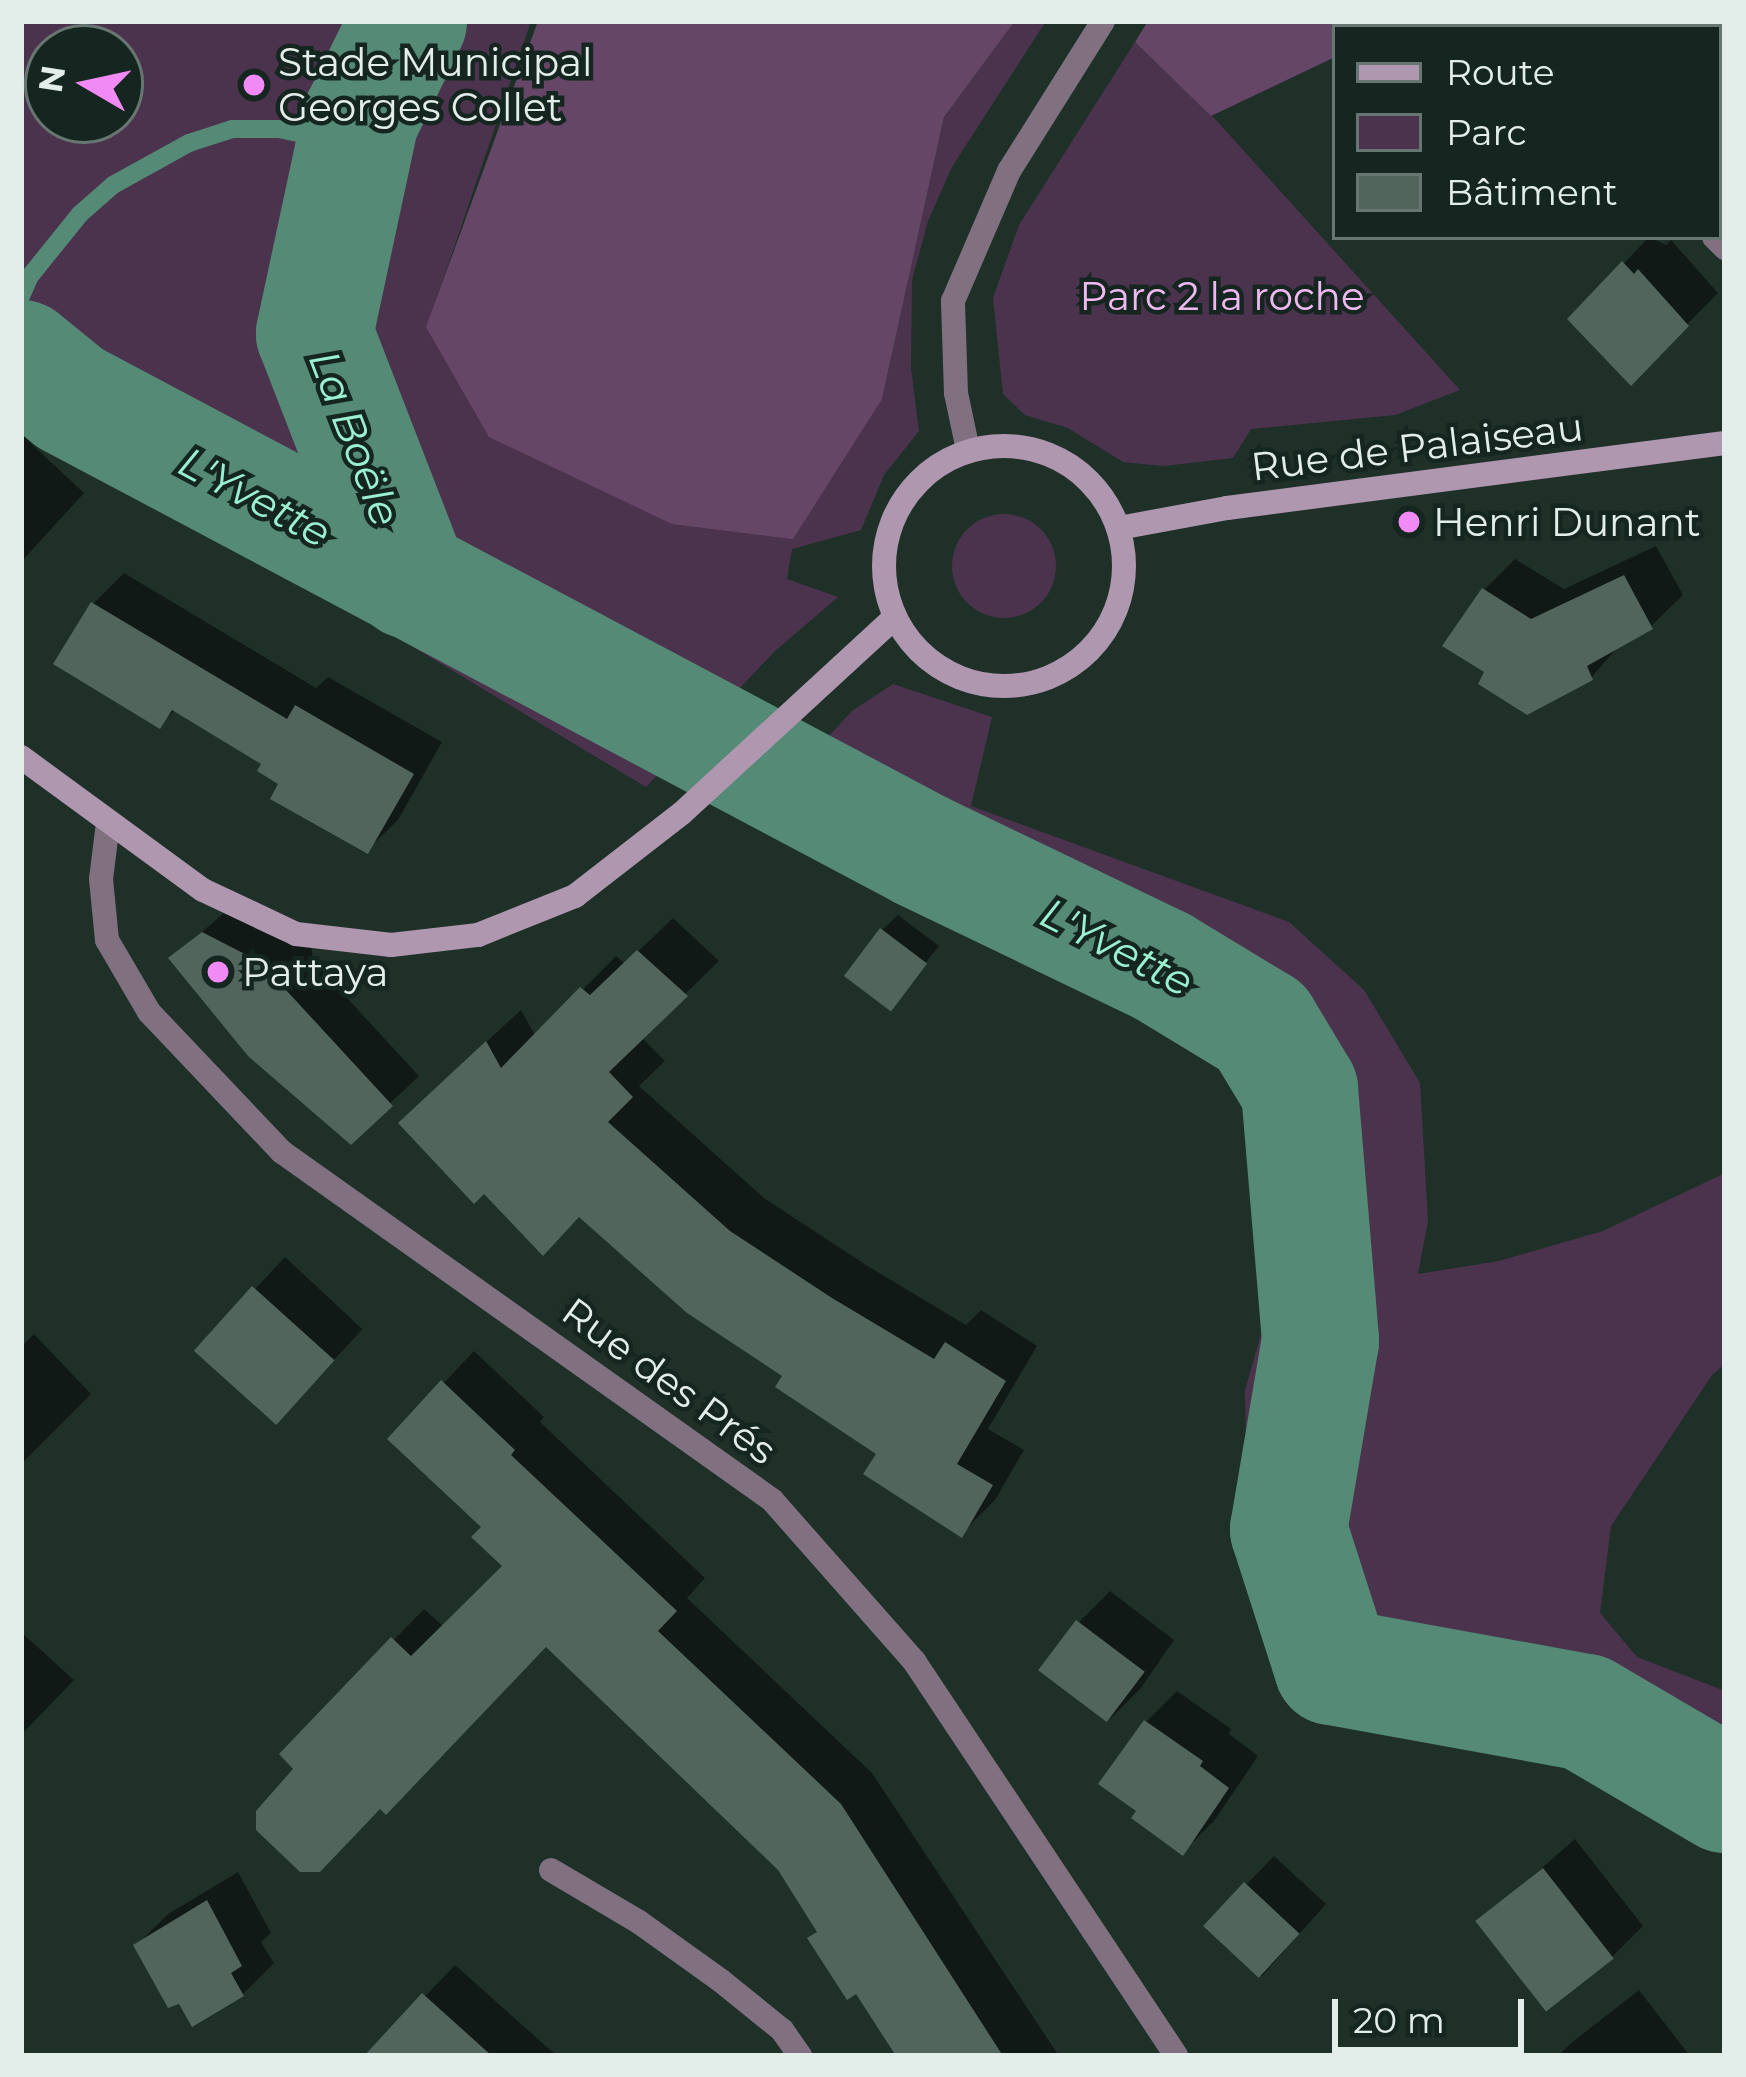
<!DOCTYPE html>
<html>
<head>
<meta charset="utf-8">
<style>
  body { margin:0 }
  #map { position:relative; width:1746px; height:2077px; overflow:hidden; background:#1f3029; font-family:Montserrat,sans-serif }
  div>[style] { position:absolute }
  .green>* { inset:0; background:#4c334d }
  .round { border-radius:50% }
  .forest>* { inset:0; background:#664666 }
  .shadow>* { inset:0; background:#0007; transform-origin:0 0 }
  .stream>* { height:18px; margin:-9px; padding:0 9px; transform-origin:9px; border-radius:9px; background:#548a76 }
  .river>* { height:117px; margin:-58.5px; padding:0 58.5px; transform-origin:58.5px; border-radius:58.5px; background:#548a76 }
  .building>* { inset:0; background:#52655d; transform-origin:0 0 }
  .street>* { height:24px; margin:-12px; padding:0 12px; transform-origin:12px; border-radius:12px; background:#807080 }
  .secondary>* { height:24px; margin:-12px; padding:0 12px; transform-origin:12px; border-radius:12px; background:#af97af }
  .secondary>.ring { margin:-12px; padding:0; box-sizing:content-box; background:none; border:24px solid #af97af; border-radius:50% }
  .dots>* { width:33px; height:33px; translate:-50% -50%; box-sizing:border-box; border:6px solid #152620; border-radius:50% }
  span { translate:-50% -50%; white-space:nowrap; text-align:center; line-height:1.15; -webkit-text-stroke:9px #152620; paint-order:stroke }
  .poi-label { font-size:39px; color:#e3ede9 }
  .left { translate:0 -50%; text-align:left }
  .park-label { font-size:39px; color:#efb8f0 }
  .street-label { font-size:39px; color:#e3ede9 }
  .water-label { font-size:42px; color:#9af0d0; font-style:italic }
  .frame { position:absolute; inset:0; border:24px solid #e3ede9; pointer-events:none }
  .legend { position:absolute; left:1332px; top:24px; width:390px; height:216px; box-sizing:border-box; background:#152620; border:3px solid #677670; margin:0; padding:15px 21px; list-style:none; font-size:36px; color:#e3ede9 }
  .legend li { display:flex; align-items:center; gap:24px; height:60px }
  .legend b { width:60px; border:3px solid #677670 }
  .north { position:absolute; left:24px; top:24px; width:120px; height:120px; box-sizing:border-box; background:#152620; border:3px solid #677670; border-radius:50%; rotate:279deg; font-size:33px; font-weight:700; line-height:48px; text-align:center; color:#e3ede9 }
  .north::after { content:''; display:block; margin:auto; width:42px; height:54px; background:#f18af4; clip-path:polygon(50% 0,100% 100%,50% 72%,0 100%) }
  .scale { position:absolute; left:1332px; top:1999px; width:192px; height:54px; box-sizing:border-box; border:6px solid #e3ede9; border-top:0; padding-left:15px; font-size:36px; line-height:42px; white-space:nowrap; color:#e3ede9; -webkit-text-stroke:9px #152620; paint-order:stroke }
</style>
</head>
<body>
<div id="map">
  <div class="green">
    <div style="clip-path:polygon(evenodd,21px 21px,531px 21px,427px 327px,882px 399px,944px 117px,1015px 21px,1046px 21px,952px 167px,928px 221px,912px 280px,911px 368px,919px 431px,884px 475px,861px 530px,792px 549px,787px 579px,838px 597px,775px 651px,646px 787px,21px 411px,21px 21px,48px 48px,120px 48px,120px 120px,48px 120px,48px 48px)"></div>
    <div style="clip-path:polygon(1135px 42px,1216px 120px,1460px 390px,1395px 415px,1251px 429px,1233px 458px,1163px 466px,1123px 462px,1068px 428px,1025px 415px,1003px 394px,993px 298px,1019px 225px)"></div>
    <div class="round" style="left:952px;top:514px;width:104px;height:104px"></div>
    <div style="clip-path:polygon(893px 684px,992px 717px,971px 806px,1289px 922px,1364px 990px,1420px 1083px,1428px 1221px,1418px 1274px,1499px 1261px,1603px 1231px,1725px 1173px,1725px 1364px,1712px 1375px,1611px 1526px,1600px 1613px,1637px 1657px,1725px 1691px,1725px 1820px,1591px 1758px,1470px 1720px,1321px 1687px,1273px 1616px,1247px 1494px,1245px 1390px,1282px 1262px,1266px 1109px,1222px 1043px,1140px 986px,916px 899px,807px 837px,747px 825px,852px 711px)"></div>
  </div>
  <div class="forest">
    <div style="clip-path:polygon(538px 21px,1015px 21px,944px 117px,882px 399px,793px 539px,672px 524px,489px 437px,426px 327px)"></div>
    <div style="clip-path:polygon(1148px 21px,1412px 21px,1399px 27px,1335px 27px,1335px 57px,1211px 116px,1135px 42px)"></div>
  </div>
  <div class="shadow">
    <div style="clip-path:polygon(1606px 21px,1725px 21px,1725px 58px,1719px 63px,1719px 27px,1600px 27px)"></div>
    <div style="clip-path:polygon(1649px 237px,1666px 245px,1671px 240px,1718px 293px,1631px 381px,1571px 319px)"></div>
    <div style="clip-path:polygon(21px 372px,31px 380px,21px 391px)"></div>
    <div style="clip-path:polygon(21px 434px,84px 493px,21px 562px)"></div>
    <div style="clip-path:polygon(1656px 546px,1683px 595px,1651px 626px,1621px 643px,1591px 678px,1488px 671px,1484px 590px,1515px 559px,1564px 589px)"></div>
    <div style="clip-path:polygon(124px 573px,316px 688px,328px 677px,442px 742px,398px 820px,367px 850px,265px 763px,176px 709px,159px 725px,57px 663px,94px 603px)"></div>
    <div style="clip-path:polygon(233px 905px,311px 946px,313px 961px,419px 1076px,350px 1141px,172px 958px)"></div>
    <div style="clip-path:polygon(898px 915px,939px 946px,902px 992px,882px 930px)"></div>
    <div style="clip-path:polygon(673px 918px,719px 961px,641px 1037px,665px 1061px,639px 1086px,764px 1198px,866px 1265px,966px 1325px,981px 1310px,1037px 1346px,988px 1429px,1024px 1450px,995px 1500px,961px 1534px,880px 1453px,435px 1089px,521px 1010px,536px 1037px,616px 956px,625px 964px)"></div>
    <div style="left:285px;top:1257px;width:106px;height:128px;rotate:43deg"></div>
    <div style="clip-path:polygon(34px 1334px,91px 1394px,21px 1464px,21px 1347px)"></div>
    <div style="clip-path:polygon(474px 1351px,544px 1417px,540px 1422px,705px 1578px,687px 1598px,872px 1773px,1059px 2056px,900px 2056px,780px 1869px,547px 1643px,381px 1806px,298px 1769px,283px 1754px,424px 1609px,444px 1627px,506px 1566px,485px 1526px,391px 1439px)"></div>
    <div style="clip-path:polygon(1110px 1591px,1174px 1640px,1141px 1688px,1110px 1719px,1079px 1622px)"></div>
    <div style="clip-path:polygon(21px 1632px,74px 1680px,21px 1735px)"></div>
    <div style="clip-path:polygon(1177px 1691px,1231px 1729px,1229px 1734px,1258px 1756px,1214px 1821px,1183px 1852px,1141px 1810px,1146px 1722px)"></div>
    <div style="clip-path:polygon(1575px 1839px,1643px 1926px,1612px 1957px,1480px 1922px)"></div>
    <div style="clip-path:polygon(1274px 1856px,1326px 1904px,1261px 1977px,1247px 1884px)"></div>
    <div style="clip-path:polygon(238px 1872px,271px 1933px,261px 1942px,274px 1963px,243px 1994px,137px 1945px,168px 1914px)"></div>
    <div style="clip-path:polygon(455px 1965px,557px 2056px,368px 2056px)"></div>
    <div style="clip-path:polygon(1639px 1990px,1690px 2056px,1558px 2056px,1570px 2044px)"></div>
  </div>
  <div class="stream">
    <div style="left:21px;top:296px;width:22px;rotate:-66deg"></div>
    <div style="left:30px;top:276px;width:80px;rotate:-51.1deg"></div>
    <div style="left:80px;top:214px;width:44px;rotate:-41.3deg"></div>
    <div style="left:113px;top:185px;width:87px;rotate:-28.9deg"></div>
    <div style="left:189px;top:143px;width:45px;rotate:-18deg"></div>
    <div style="left:232px;top:129px;width:47px"></div>
    <div style="left:279px;top:129px;width:77px;rotate:12deg"></div>
  </div>
  <div class="river">
    <div style="left:408px;top:21px;width:108px;rotate:116.3deg"></div>
    <div style="left:360px;top:118px;width:220px;rotate:102.1deg"></div>
    <div style="left:314px;top:333px;width:265px;rotate:68.8deg"></div>
    <div style="left:21px;top:358px;width:63px;rotate:39.2deg"></div>
    <div style="left:70px;top:398px;width:964px;rotate:27.97deg"></div>
    <div style="left:921px;top:850px;width:267px;rotate:25.7deg"></div>
    <div style="left:1162px;top:966px;width:116px;rotate:31.2deg"></div>
    <div style="left:1261px;top:1026px;width:74px;rotate:58.9deg"></div>
    <div style="left:1299px;top:1089px;width:252px;rotate:85.2deg"></div>
    <div style="left:1320px;top:1340px;width:192px;rotate:99.6deg"></div>
    <div style="left:1288px;top:1529px;width:144px;rotate:72.2deg"></div>
    <div style="left:1332px;top:1666px;width:257px;rotate:10.3deg"></div>
    <div style="left:1585px;top:1712px;width:162px;rotate:30.4deg"></div>
  </div>
  <div class="building">
    <div style="clip-path:polygon(1622px 261px,1634px 274px,1638px 269px,1689px 326px,1631px 386px,1567px 319px)"></div>
    <div style="clip-path:polygon(1624px 575px,1653px 629px,1587px 666px,1593px 680px,1527px 715px,1478px 684px,1484px 672px,1442px 646px,1482px 588px,1531px 619px)"></div>
    <div style="clip-path:polygon(91px 602px,287px 719px,295px 705px,414px 774px,368px 854px,270px 799px,278px 784px,257px 771px,261px 764px,172px 710px,160px 729px,53px 664px)"></div>
    <div style="left:880px;top:928px;width:59px;height:60px;rotate:37deg"></div>
    <div style="clip-path:polygon(202px 932px,284px 974px,286px 990px,393px 1106px,351px 1145px,248px 1056px,168px 958px)"></div>
    <div style="clip-path:polygon(637px 950px,688px 996px,609px 1072px,633px 1097px,608px 1122px,730px 1231px,832px 1298px,934px 1359px,945px 1342px,1006px 1381px,957px 1464px,993px 1485px,962px 1538px,863px 1474px,876px 1454px,775px 1387px,782px 1376px,687px 1313px,579px 1217px,543px 1256px,484px 1194px,474px 1204px,398px 1123px,486px 1041px,501px 1068px,580px 987px,590px 995px)"></div>
    <div style="left:252px;top:1286px;width:111px;height:87px;rotate:42deg"></div>
    <div style="clip-path:polygon(441px 1380px,515px 1450px,511px 1455px,677px 1611px,658px 1631px,841px 1804px,1003px 2056px,896px 2056px,856px 1994px,847px 2000px,807px 1938px,817px 1932px,778px 1870px,546px 1647px,386px 1815px,380px 1809px,320px 1872px,300px 1872px,256px 1830px,256px 1811px,293px 1769px,279px 1754px,391px 1637px,411px 1656px,502px 1566px,471px 1537px,481px 1527px,387px 1439px)"></div>
    <div style="left:1076px;top:1620px;width:86px;height:63px;rotate:37deg"></div>
    <div style="clip-path:polygon(1144px 1720px,1203px 1761px,1200px 1766px,1229px 1788px,1183px 1856px,1131px 1818px,1136px 1811px,1098px 1784px)"></div>
    <div style="left:1543px;top:1868px;width:115px;height:86px;rotate:52deg"></div>
    <div style="left:1244px;top:1882px;width:76px;height:60px;rotate:43deg"></div>
    <div style="clip-path:polygon(207px 1900px,242px 1966px,231px 1973px,244px 1996px,192px 2027px,179px 2004px,168px 2008px,133px 1945px)"></div>
    <div style="clip-path:polygon(422px 1993px,492px 2056px,364px 2056px)"></div>
  </div>
  <div class="street">
    <div style="left:1531px;top:21px;width:7px;rotate:56deg"></div>
    <div style="left:1714px;top:237px;width:16px;rotate:45deg"></div>
    <div style="left:968px;top:450px;width:58px;rotate:-101.9deg"></div>
    <div style="left:956px;top:393px;width:92px;rotate:-91.9deg"></div>
    <div style="left:953px;top:301px;width:142px;rotate:-66.7deg"></div>
    <div style="left:1009px;top:171px;width:177px;rotate:-57.9deg"></div>
    <div style="left:108px;top:823px;width:56px;rotate:97.1deg"></div>
    <div style="left:101px;top:879px;width:61px;rotate:84.4deg"></div>
    <div style="left:107px;top:940px;width:83px;rotate:59.7deg"></div>
    <div style="left:149px;top:1012px;width:193px;rotate:46.5deg"></div>
    <div style="left:282px;top:1152px;width:601px;rotate:35.38deg"></div>
    <div style="left:772px;top:1500px;width:215px;rotate:48.6deg"></div>
    <div style="left:914px;top:1661px;width:474px;rotate:56.4deg"></div>
    <div style="left:551px;top:1870px;width:102px;rotate:30.6deg"></div>
    <div style="left:639px;top:1922px;width:100px;rotate:35.6deg"></div>
    <div style="left:720px;top:1980px;width:80px;rotate:38.9deg"></div>
    <div style="left:782px;top:2030px;width:32px;rotate:55deg"></div>
  </div>
  <div class="secondary">
    <div class="ring" style="left:884px;top:446px;width:216px;height:216px"></div>
    <div style="left:1119px;top:528px;width:110px;rotate:-10.5deg"></div>
    <div style="left:1227px;top:508px;width:502px;rotate:-7.44deg"></div>
    <div style="left:21px;top:757px;width:225px;rotate:36.2deg"></div>
    <div style="left:203px;top:890px;width:103px;rotate:25.3deg"></div>
    <div style="left:296px;top:934px;width:96px;rotate:6.6deg"></div>
    <div style="left:391px;top:945px;width:88px;rotate:-6.6deg"></div>
    <div style="left:478px;top:935px;width:105px;rotate:-21.9deg"></div>
    <div style="left:575px;top:896px;width:135px;rotate:-37.8deg"></div>
    <div style="left:682px;top:813px;width:289px;rotate:-42.6deg"></div>
  </div>
  <div class="dots">
    <div style="left:254px;top:85px;background:#f18af4"></div>
    <div style="left:1409px;top:522px;background:#f18af4"></div>
    <div style="left:218px;top:972px;background:#f18af4"></div>
  </div>
  <div class="poi-label">
    <span class="left" style="left:278px;top:85px">Stade Municipal<br>Georges Collet</span>
    <span class="left" style="left:1433px;top:522px">Henri Dunant</span>
    <span class="left" style="left:242px;top:972px">Pattaya</span>
  </div>
  <div class="park-label">
    <span style="left:1222px;top:296px">Parc 2 la roche</span>
  </div>
  <div class="street-label">
    <span style="left:1417px;top:447px;rotate:-7deg">Rue de Palaiseau</span>
    <span style="left:669px;top:1381px;rotate:36deg">Rue des Prés</span>
  </div>
  <div class="water-label">
    <span style="left:355px;top:438px;rotate:69deg">La Boële</span>
    <span style="left:255px;top:497px;rotate:28deg">L'Yvette</span>
    <span style="left:1117px;top:947px;rotate:27deg">L'Yvette</span>
  </div>
  <div class="frame"></div>
  <ul class="legend">
  <li><b style="height:15px;background:#af97af"></b>Route</li>
  <li><b style="height:33px;background:#4c334d"></b>Parc</li>
  <li><b style="height:33px;background:#52655d"></b>Bâtiment</li>
  </ul>
  <div class="north">N</div>
  <div class="scale">20 m</div>
</div>
</body>
</html>
